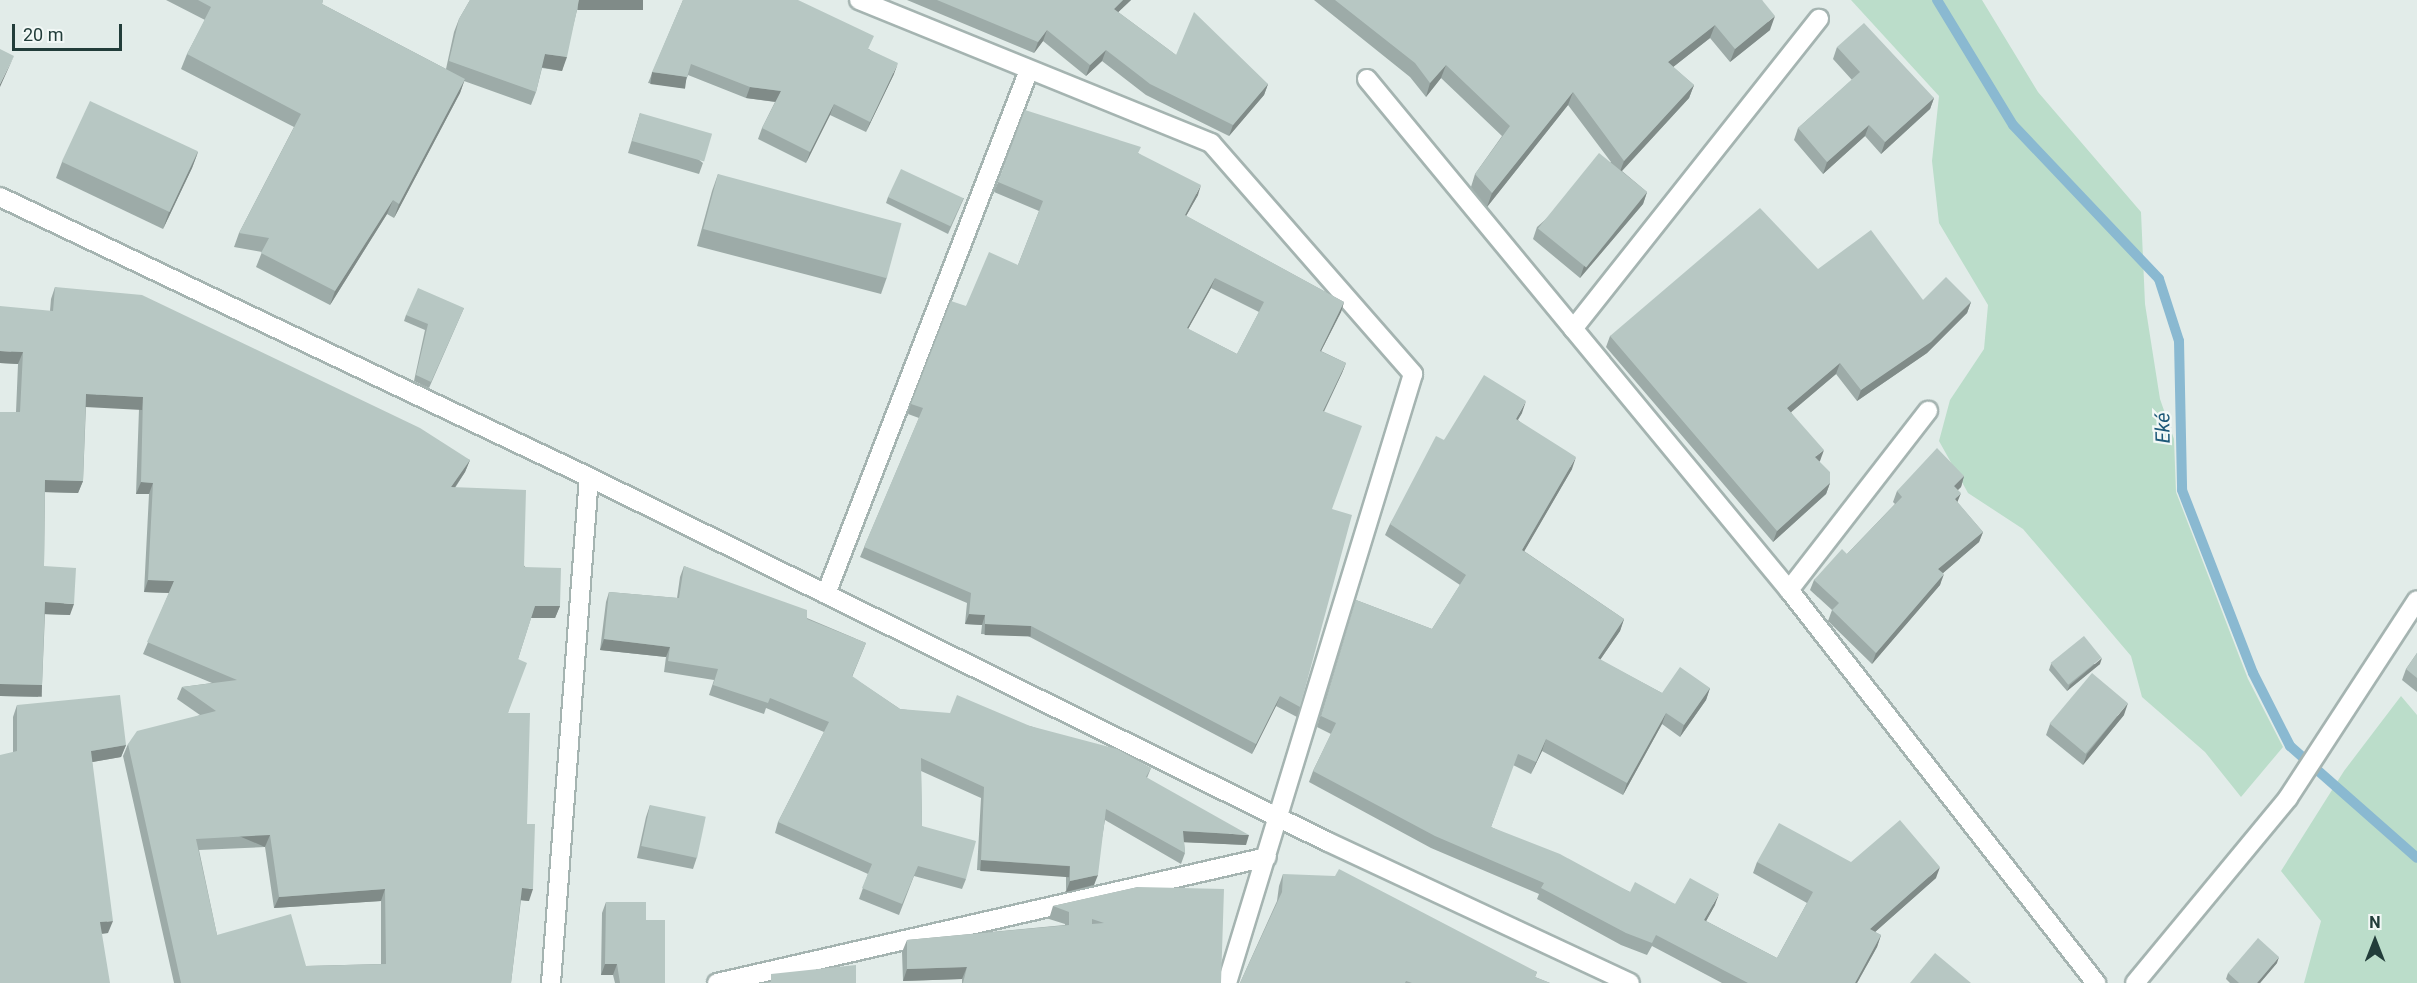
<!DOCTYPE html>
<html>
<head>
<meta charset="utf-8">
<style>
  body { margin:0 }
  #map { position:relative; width:2417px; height:983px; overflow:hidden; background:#e2ece9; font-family:Roboto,sans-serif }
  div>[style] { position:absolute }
  .green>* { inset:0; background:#bbddca }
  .stream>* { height:10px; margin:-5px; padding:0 5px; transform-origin:5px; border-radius:5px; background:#8ab9d1 }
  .roads { filter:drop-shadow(2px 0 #a5b4b1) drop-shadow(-2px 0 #a5b4b1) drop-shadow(0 2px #a5b4b1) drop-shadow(0 -2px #a5b4b1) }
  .minor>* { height:18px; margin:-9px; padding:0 9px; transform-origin:9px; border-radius:9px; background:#fff }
  .wall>* { inset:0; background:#9daba8 }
  .shaded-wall>* { inset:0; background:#808b88; transform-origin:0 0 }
  .building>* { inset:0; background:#b7c7c3; transform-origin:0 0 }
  span { translate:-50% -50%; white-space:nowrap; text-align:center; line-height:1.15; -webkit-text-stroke:4.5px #f2f8f6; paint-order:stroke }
  .water-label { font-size:20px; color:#1d5978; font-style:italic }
  .north { position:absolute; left:2345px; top:911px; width:60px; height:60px; -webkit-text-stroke:4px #f2f8f6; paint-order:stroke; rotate:0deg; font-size:16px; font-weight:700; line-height:24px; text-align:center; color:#223d3a }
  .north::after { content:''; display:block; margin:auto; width:21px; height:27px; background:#223d3a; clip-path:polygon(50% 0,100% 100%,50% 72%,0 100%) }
  .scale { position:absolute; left:12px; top:24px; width:110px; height:27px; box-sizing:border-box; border:3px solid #223d3a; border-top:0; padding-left:8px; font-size:18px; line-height:21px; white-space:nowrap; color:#223d3a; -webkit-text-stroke:4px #f2f8f6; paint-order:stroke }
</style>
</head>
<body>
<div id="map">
  <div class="green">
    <div style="clip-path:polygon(1851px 0,1982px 0,2038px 92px,2141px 212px,2145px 304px,2160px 399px,2174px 439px,2176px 492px,2248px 679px,2283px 747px,2241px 797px,2205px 752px,2142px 697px,2131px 656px,2023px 529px,1968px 493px,1939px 441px,1950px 400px,1984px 349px,1988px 305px,1939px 223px,1932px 161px,1939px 96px)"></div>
    <div style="clip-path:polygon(2401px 696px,2417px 715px,2417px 983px,2304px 983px,2321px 921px,2281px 871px,2344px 771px)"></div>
  </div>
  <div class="stream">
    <div style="left:1937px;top:0;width:146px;rotate:58.7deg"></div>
    <div style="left:2013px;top:125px;width:212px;rotate:46.5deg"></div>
    <div style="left:2159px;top:279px;width:65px;rotate:72.1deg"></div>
    <div style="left:2179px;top:341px;width:149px;rotate:88.8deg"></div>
    <div style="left:2182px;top:490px;width:196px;rotate:68.8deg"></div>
    <div style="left:2253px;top:673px;width:82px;rotate:63.1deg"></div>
    <div style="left:2290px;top:746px;width:169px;rotate:41.4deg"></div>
  </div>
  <div class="roads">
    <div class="minor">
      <div style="left:859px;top:0;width:380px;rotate:22.1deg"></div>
      <div style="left:1211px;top:143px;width:307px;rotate:48.8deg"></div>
      <div style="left:1413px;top:374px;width:637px;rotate:106.98deg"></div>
      <div style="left:1367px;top:79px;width:663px;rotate:50.45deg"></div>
      <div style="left:1789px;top:590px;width:499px;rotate:52deg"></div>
      <div style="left:0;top:197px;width:652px;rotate:25.43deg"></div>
      <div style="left:589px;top:477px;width:824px;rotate:26.29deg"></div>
      <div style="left:1328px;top:842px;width:333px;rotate:25deg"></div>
      <div style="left:1573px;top:329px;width:396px;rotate:-51.6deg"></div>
      <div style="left:1789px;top:590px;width:227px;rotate:-52.2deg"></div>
      <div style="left:826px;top:594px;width:562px;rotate:-68.82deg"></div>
      <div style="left:551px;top:983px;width:507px;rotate:-85.71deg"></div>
      <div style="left:717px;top:983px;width:564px;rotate:-12.9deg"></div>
      <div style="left:2135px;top:983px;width:240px;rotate:-50.4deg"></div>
      <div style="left:2288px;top:798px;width:236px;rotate:-56.9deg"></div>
    </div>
  </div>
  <div class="wall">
    <div style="clip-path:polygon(166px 0,323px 0,322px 4px,446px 69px,454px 32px,459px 19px,470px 0,643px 0,640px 10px,577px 10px,562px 71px,542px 68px,536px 92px,531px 105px,464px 81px,460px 93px,394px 218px,387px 214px,330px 305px,256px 267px,262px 252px,234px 247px,239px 233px,294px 127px,181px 69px,187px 54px,205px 20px)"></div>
    <div style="clip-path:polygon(683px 0,869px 49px,894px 74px,866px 132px,830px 115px,806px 163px,758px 139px,762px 128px,775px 102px,746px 98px,688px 75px,683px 88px,648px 83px)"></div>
    <div style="clip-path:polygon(907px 0,1131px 0,1118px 12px,1176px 55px,1268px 84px,1264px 95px,1229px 136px,1146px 95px,1102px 61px,1086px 76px,1043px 41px,1034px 53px)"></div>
    <div style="clip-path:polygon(1314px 0,1762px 0,1770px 30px,1730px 62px,1710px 38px,1673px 67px,1694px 85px,1689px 98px,1622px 171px,1647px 192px,1643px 204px,1580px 278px,1533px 239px,1537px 227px,1611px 162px,1568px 105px,1487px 207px,1471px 187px,1475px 174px,1502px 136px,1441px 78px,1426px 97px,1410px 77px)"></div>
    <div style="clip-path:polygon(1837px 47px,1934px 98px,1930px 109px,1881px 154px,1865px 136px,1823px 174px,1794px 140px,1798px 128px,1852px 80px,1833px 59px)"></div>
    <div style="clip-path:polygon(640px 113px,703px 163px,699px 174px,628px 153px)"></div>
    <div style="clip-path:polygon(198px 152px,192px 168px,163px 229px,56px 178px,62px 162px)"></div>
    <div style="clip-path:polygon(evenodd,1138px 153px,1198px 195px,1186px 216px,1344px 302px,1341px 312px,1321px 351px,1346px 363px,1342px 373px,1324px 412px,1332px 509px,1300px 707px,1297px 717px,1276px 706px,1252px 754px,1028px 636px,981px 634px,982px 625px,965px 624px,967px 603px,860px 557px,919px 418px,908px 414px,911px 404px,966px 306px,1018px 265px,1039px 211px,994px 192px,998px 182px,1138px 153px,1211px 288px,1259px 312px,1237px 354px,1188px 329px,1211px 288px)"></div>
    <div style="clip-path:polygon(718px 174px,887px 277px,881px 294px,697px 246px,712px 191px)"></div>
    <div style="clip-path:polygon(888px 197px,964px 198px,948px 234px,886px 203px)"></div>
    <div style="clip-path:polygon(1818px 269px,1923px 300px,1971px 302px,1967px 313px,1927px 353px,1857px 401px,1836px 374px,1791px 412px,1819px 461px,1830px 483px,1826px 494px,1773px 542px,1606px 347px,1610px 336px)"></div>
    <div style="clip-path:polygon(evenodd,55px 287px,470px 460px,465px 472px,455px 488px,560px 606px,555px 618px,531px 618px,518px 659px,508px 713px,527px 824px,529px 901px,521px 900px,511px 983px,174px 983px,123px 756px,128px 744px,200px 715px,177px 699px,182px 687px,212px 683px,143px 654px,169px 593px,144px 592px,149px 494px,136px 494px,139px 409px,86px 406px,83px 481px,78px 493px,45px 492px,44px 566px,70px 615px,45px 614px,42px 685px,38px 697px,0 696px,0 412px,16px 412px,18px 364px,0 363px,50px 311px,51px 299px,55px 287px,265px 847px,274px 908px,381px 901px,381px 964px,306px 966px,217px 935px,199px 850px,265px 847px)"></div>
    <div style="clip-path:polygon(464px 308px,429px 388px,414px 381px,425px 330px,404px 321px,406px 315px)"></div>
    <div style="clip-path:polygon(1522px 413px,1518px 420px,1572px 469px,1524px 551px,1624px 619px,1620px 631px,1600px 660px,1662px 693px,1710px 688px,1706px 700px,1680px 737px,1662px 724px,1623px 795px,1542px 751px,1531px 774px,1513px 765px,1491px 827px,1630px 892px,1675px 904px,1715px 905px,1706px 921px,1777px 958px,1807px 903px,1753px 873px,1757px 862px,1851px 862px,1936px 878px,1875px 932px,1881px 935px,1877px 947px,1857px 983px,1722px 983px,1652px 946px,1647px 955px,1621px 945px,1537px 899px,1539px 894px,1431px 848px,1309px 782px,1313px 771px,1331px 734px,1317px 727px,1356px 600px,1432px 629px,1460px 585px,1385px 535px,1390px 524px,1444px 440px)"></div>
    <div style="clip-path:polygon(1964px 476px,1961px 487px,1958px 490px,1957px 502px,1983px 532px,1979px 542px,1943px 573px,1940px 585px,1872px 664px,1828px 621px,1832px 610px,1810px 590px,1814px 580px,1847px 554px,1895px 504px,1893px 502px,1897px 491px)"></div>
    <div style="clip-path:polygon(684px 566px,866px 643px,852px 677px,900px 709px,1030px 726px,1151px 768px,1147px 778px,1246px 845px,1184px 842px,1185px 853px,1181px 864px,1105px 820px,1094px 885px,1066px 892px,1066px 876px,977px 870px,981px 798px,921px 771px,922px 826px,966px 879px,962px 889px,914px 876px,899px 915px,859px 899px,868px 874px,775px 833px,778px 822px,824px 732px,766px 708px,764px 714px,709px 695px,714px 680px,664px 672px,666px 657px,600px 650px,606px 602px,609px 592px,677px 598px,680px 577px)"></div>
    <div style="clip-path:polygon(2417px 653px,2417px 692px,2402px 680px,2406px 669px)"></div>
    <div style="clip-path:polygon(2051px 664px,2100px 664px,2067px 691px,2049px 670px)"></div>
    <div style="clip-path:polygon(17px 705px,126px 745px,121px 757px,92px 762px,108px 933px,102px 934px,13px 752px,13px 717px)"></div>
    <div style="clip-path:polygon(2124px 715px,2083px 765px,2046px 735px,2050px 724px)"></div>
    <div style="clip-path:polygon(650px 805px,697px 857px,693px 869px,637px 858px,646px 817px)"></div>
    <div style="clip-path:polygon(1283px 874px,1537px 972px,1535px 977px,1550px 983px,1240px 983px,1277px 901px,1279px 886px)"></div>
    <div style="clip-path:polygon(1138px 887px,1221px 983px,962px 983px,962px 979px,903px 981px,902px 952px,907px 940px,1065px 925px,1065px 924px,1049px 919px,1053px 906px)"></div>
    <div style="clip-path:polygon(606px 902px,646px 920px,665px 983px,615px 983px,613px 975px,601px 975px,602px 913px)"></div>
    <div style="clip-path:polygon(2277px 963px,2260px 983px,2230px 983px,2226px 979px,2228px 973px)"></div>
  </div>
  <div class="shaded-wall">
    <div style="left:578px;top:0;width:65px;height:10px"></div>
    <div style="clip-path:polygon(1123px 0,1131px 0,1110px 20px,1114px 9px)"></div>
    <div style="clip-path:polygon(1775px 16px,1770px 30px,1730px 62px,1735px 49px)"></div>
    <div style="clip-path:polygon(1715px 25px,1710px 38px,1663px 75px,1668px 62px)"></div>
    <div style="clip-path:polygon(1047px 30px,1043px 41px,1034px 53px,1038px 42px)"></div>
    <div style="clip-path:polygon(1106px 50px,1102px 61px,1086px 76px,1090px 65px)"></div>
    <div style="clip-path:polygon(545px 54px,567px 57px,562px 71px,540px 67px)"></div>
    <div style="clip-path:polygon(14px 56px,9px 67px,0 87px,0 84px)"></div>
    <div style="clip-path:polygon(898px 63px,894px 74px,866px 132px,870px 122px)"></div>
    <div style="clip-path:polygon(1446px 65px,1441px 78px,1426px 97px,1430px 83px)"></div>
    <div style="left:652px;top:72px;width:35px;height:12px;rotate:8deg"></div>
    <div style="clip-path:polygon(465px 79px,460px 93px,394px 218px,399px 204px)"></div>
    <div style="clip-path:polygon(1268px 84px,1264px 95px,1229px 136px,1233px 125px)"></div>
    <div style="clip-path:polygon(1694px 85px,1689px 98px,1619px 174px,1624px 161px)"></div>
    <div style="clip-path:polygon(750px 87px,781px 91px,777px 102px,746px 98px)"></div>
    <div style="clip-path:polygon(1573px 92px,1568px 105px,1487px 207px,1492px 193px)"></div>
    <div style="clip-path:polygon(1934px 98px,1930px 109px,1881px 154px,1885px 142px)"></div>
    <div style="clip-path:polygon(834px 104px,830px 115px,806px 163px,810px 152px)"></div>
    <div style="clip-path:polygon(1869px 125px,1865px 136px,1823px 174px,1827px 162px)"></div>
    <div style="clip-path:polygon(198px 152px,192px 168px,163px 229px,169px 212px)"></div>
    <div style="clip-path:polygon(1201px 185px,1198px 195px,1181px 225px,1185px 215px)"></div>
    <div style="clip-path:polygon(1647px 192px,1643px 204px,1580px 278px,1584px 266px)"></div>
    <div style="clip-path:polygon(393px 200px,387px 214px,330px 305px,335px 291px)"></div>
    <div style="clip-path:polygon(1215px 278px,1211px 288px,1183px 338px,1187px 328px)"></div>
    <div style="clip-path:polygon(1344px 302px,1341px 312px,1316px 361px,1320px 351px)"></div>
    <div style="clip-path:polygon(1971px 302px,1967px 313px,1927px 353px,1857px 401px,1861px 390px)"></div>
    <div style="clip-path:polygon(0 351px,23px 352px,18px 364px,0 363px)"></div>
    <div style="clip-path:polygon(1346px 363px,1342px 373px,1319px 421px,1323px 411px)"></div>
    <div style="clip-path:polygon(1840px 363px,1836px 374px,1783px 419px,1787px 408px)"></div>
    <div style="left:86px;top:394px;width:57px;height:13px;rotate:3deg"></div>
    <div style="clip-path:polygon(1526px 401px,1522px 413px,1511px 430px,1516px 419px)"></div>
    <div style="clip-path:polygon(1824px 450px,1820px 461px,1811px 468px,1815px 457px)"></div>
    <div style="clip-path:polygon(1576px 457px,1572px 469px,1518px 562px,1522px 550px)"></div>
    <div style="clip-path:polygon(470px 460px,465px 472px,447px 499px,451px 487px)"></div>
    <div style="clip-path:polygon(1964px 476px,1961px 487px,1950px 497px,1954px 486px)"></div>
    <div style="clip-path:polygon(45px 480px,83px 481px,78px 493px,41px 492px)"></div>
    <div style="clip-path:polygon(141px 482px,153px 483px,149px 494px,136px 494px)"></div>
    <div style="clip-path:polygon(1830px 483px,1826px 494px,1773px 542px,1777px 531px)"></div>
    <div style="clip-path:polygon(1961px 493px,1957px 503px,1955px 499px)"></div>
    <div style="clip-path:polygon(1983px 532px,1979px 542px,1935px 580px,1938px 569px)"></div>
    <div style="clip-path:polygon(1944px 574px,1940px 585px,1872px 664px,1876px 653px)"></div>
    <div style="clip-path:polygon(148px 580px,174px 581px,170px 593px,144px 592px)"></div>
    <div style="clip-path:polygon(45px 602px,74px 604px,70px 615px,41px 614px)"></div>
    <div style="clip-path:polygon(535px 606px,560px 606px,555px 618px,530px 618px)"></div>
    <div style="clip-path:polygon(969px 614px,985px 615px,982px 625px,965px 624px)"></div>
    <div style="clip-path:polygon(1624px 619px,1620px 631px,1593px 670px,1598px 658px)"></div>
    <div style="left:985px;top:624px;width:46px;height:11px;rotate:2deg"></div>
    <div style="clip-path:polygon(604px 639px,670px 647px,666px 657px,600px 650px)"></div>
    <div style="clip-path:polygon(2102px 658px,2100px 664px,2067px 691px,2070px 685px)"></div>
    <div style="left:0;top:684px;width:42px;height:12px;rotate:1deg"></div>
    <div style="clip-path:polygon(1710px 688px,1706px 700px,1680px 737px,1684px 725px)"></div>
    <div style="clip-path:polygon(1280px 696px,1276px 706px,1252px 754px,1256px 744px)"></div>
    <div style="clip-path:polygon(2128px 703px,2124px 715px,2083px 765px,2087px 754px)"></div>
    <div style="clip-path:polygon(1666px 713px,1662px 724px,1623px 795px,1627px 783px)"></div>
    <div style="clip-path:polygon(1546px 739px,1542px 751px,1531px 774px,1536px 762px)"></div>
    <div style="clip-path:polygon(126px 745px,121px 757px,87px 763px,91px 751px)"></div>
    <div style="clip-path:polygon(1183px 831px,1249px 835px,1246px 845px,1179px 842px)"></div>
    <div style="left:270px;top:835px;width:13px;height:74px;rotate:113deg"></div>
    <div style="left:981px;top:860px;width:89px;height:11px;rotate:4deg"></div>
    <div style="clip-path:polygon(1940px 867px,1936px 878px,1866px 940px,1870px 929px)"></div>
    <div style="clip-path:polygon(1098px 875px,1094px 885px,1066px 892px,1070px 881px)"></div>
    <div style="clip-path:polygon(522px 888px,533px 889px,529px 901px,518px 900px)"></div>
    <div style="clip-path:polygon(385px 889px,381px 901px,274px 908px,279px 897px)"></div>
    <div style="clip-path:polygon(1719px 894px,1715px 905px,1700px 932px,1704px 920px)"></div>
    <div style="clip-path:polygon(113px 921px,108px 933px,96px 934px,100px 922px)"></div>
    <div style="clip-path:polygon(1881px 935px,1877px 947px,1857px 983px,1855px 983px)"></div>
    <div style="clip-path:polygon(2279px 957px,2277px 963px,2260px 983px,2257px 983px)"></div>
    <div style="clip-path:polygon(605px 964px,617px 964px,613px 975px,601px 975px)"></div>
    <div style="clip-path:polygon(967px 967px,962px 979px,903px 981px,907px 969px)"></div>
  </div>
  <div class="building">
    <div style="clip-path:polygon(198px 0,323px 0,322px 4px,465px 79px,399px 204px,393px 200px,335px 291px,261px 253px,269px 238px,239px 233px,301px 114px,187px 54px,211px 7px)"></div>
    <div style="clip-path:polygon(470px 0,579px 0,567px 57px,545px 54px,536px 92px,449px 61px,459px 19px)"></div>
    <div style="clip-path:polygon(683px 0,798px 0,874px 36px,868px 49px,898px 63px,870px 122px,834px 104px,810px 152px,762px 128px,781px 91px,750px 87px,691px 64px,687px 77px,652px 72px)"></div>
    <div style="clip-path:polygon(937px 0,1123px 0,1114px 9px,1176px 55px,1194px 12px,1268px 84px,1233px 125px,1150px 84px,1106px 50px,1090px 65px,1047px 30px,1038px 42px)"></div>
    <div style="clip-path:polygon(1335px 0,1762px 0,1775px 16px,1735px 49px,1715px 25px,1668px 62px,1694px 85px,1624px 161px,1573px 92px,1492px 193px,1475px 174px,1510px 126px,1446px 65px,1430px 83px,1415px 63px)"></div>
    <div style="clip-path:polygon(1864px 23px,1934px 98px,1885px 142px,1869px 125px,1827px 162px,1798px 128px,1860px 72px,1837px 47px)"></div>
    <div style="clip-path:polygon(0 49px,14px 56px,0 84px)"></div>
    <div style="left:90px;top:101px;width:119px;height:67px;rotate:25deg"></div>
    <div style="clip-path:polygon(evenodd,1025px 110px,1141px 147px,1138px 153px,1201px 185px,1185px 215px,1344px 302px,1320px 351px,1346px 363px,1323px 411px,1362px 426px,1332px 509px,1352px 515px,1300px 707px,1280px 696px,1256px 744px,1031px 626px,985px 624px,985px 615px,969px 614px,971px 593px,864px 547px,923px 408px,911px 404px,951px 301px,966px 306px,989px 252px,1018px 265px,1043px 201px,998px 182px,1025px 110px,1215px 278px,1264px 302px,1237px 354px,1187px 328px,1215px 278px)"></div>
    <div style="left:640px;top:113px;width:75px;height:29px;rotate:16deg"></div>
    <div style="left:1599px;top:153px;width:62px;height:97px;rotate:39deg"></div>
    <div style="left:901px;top:169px;width:69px;height:31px;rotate:25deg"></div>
    <div style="left:718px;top:174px;width:190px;height:57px;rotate:15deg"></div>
    <div style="clip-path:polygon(1760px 208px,1818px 269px,1871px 230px,1923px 300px,1946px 277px,1971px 302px,1931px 342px,1861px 390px,1840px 363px,1787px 408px,1824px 450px,1815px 457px,1830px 472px,1830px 483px,1777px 531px,1610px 336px)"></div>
    <div style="clip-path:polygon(evenodd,55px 287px,142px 295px,420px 428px,470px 460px,451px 487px,526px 490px,524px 567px,561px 568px,560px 606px,535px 606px,518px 659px,527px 663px,508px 713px,530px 713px,527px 824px,535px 824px,533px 889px,522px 888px,511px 983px,181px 983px,128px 744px,137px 731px,216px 711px,182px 687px,237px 680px,147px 642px,174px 581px,148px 580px,153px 483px,141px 482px,143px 397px,86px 394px,83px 481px,45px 480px,44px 566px,76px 568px,74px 604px,45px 602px,42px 685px,0 684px,0 412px,20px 412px,23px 352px,0 351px,0 306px,53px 311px,55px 287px,270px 835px,279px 897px,385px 889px,386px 964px,306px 966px,291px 914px,217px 935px,196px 839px,270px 835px)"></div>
    <div style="clip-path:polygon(418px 288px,464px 308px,431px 382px,416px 375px,428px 324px,406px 315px)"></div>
    <div style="clip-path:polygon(1484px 375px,1526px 401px,1516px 419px,1576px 457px,1522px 550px,1624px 619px,1598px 658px,1662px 693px,1680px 667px,1710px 688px,1684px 725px,1666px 713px,1627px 783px,1546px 739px,1536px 762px,1518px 754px,1491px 827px,1560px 854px,1630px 892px,1635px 882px,1675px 904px,1690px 878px,1719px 894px,1704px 920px,1777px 958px,1813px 892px,1757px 862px,1779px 823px,1851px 862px,1900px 820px,1940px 867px,1870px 929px,1881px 935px,1855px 983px,1748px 983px,1656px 935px,1652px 943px,1626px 933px,1541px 888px,1544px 883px,1435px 836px,1313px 771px,1336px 723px,1321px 716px,1356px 600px,1432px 629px,1466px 575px,1390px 524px,1436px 436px,1444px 440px)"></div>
    <div style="clip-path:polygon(1937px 448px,1964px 476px,1954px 486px,1961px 493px,1955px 499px,1983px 532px,1938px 569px,1944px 574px,1876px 653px,1832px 610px,1839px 603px,1814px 580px,1842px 549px,1847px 554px,1902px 497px,1897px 491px)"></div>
    <div style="clip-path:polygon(684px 566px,807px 610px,807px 619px,866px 643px,852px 676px,900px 709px,950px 713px,957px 695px,1030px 726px,1117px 749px,1151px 768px,1146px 777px,1249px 835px,1183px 831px,1185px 853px,1106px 809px,1098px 875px,1070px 881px,1070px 866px,981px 860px,984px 787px,921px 758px,922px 826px,976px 841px,966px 879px,918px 866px,902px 904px,862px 888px,872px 864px,778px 822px,829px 722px,770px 698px,768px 703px,713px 685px,718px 669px,668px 661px,670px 647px,604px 639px,609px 592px,679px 598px)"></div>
    <div style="left:2084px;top:636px;width:28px;height:43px;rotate:51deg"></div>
    <div style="clip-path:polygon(2417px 653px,2417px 678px,2406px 669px)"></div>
    <div style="left:2092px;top:673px;width:47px;height:66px;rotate:40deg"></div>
    <div style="clip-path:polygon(120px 695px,126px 745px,91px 751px,113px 921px,100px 922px,110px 983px,0 983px,0 755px,17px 751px,17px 705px)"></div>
    <div style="left:650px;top:805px;width:57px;height:42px;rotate:12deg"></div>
    <div style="clip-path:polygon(1339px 869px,1537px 972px,1535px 977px,1550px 983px,1412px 983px,1406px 981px,1405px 983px,1240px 983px,1282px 892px,1283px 874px,1335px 876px)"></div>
    <div style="clip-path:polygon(evenodd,1138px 887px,1224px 889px,1221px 983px,963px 983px,967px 967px,907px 969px,907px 940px,1069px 925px,1069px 912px,1053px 906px,1138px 887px,1092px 919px,1104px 923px,1092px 924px,1092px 919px)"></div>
    <div style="clip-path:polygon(606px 902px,646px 902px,646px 920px,665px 920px,665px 983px,620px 983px,617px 964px,605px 964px)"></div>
    <div style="clip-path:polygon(2258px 938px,2279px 957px,2257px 983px,2239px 983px,2228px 973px)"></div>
    <div style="clip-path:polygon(1935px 953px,1971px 983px,1910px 983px)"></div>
    <div style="clip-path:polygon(856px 965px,856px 983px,764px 983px,771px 982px,771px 974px)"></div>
  </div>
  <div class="water-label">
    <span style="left:2163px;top:428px;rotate:-91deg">Eké</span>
  </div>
  <div class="north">N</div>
  <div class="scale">20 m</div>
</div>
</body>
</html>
